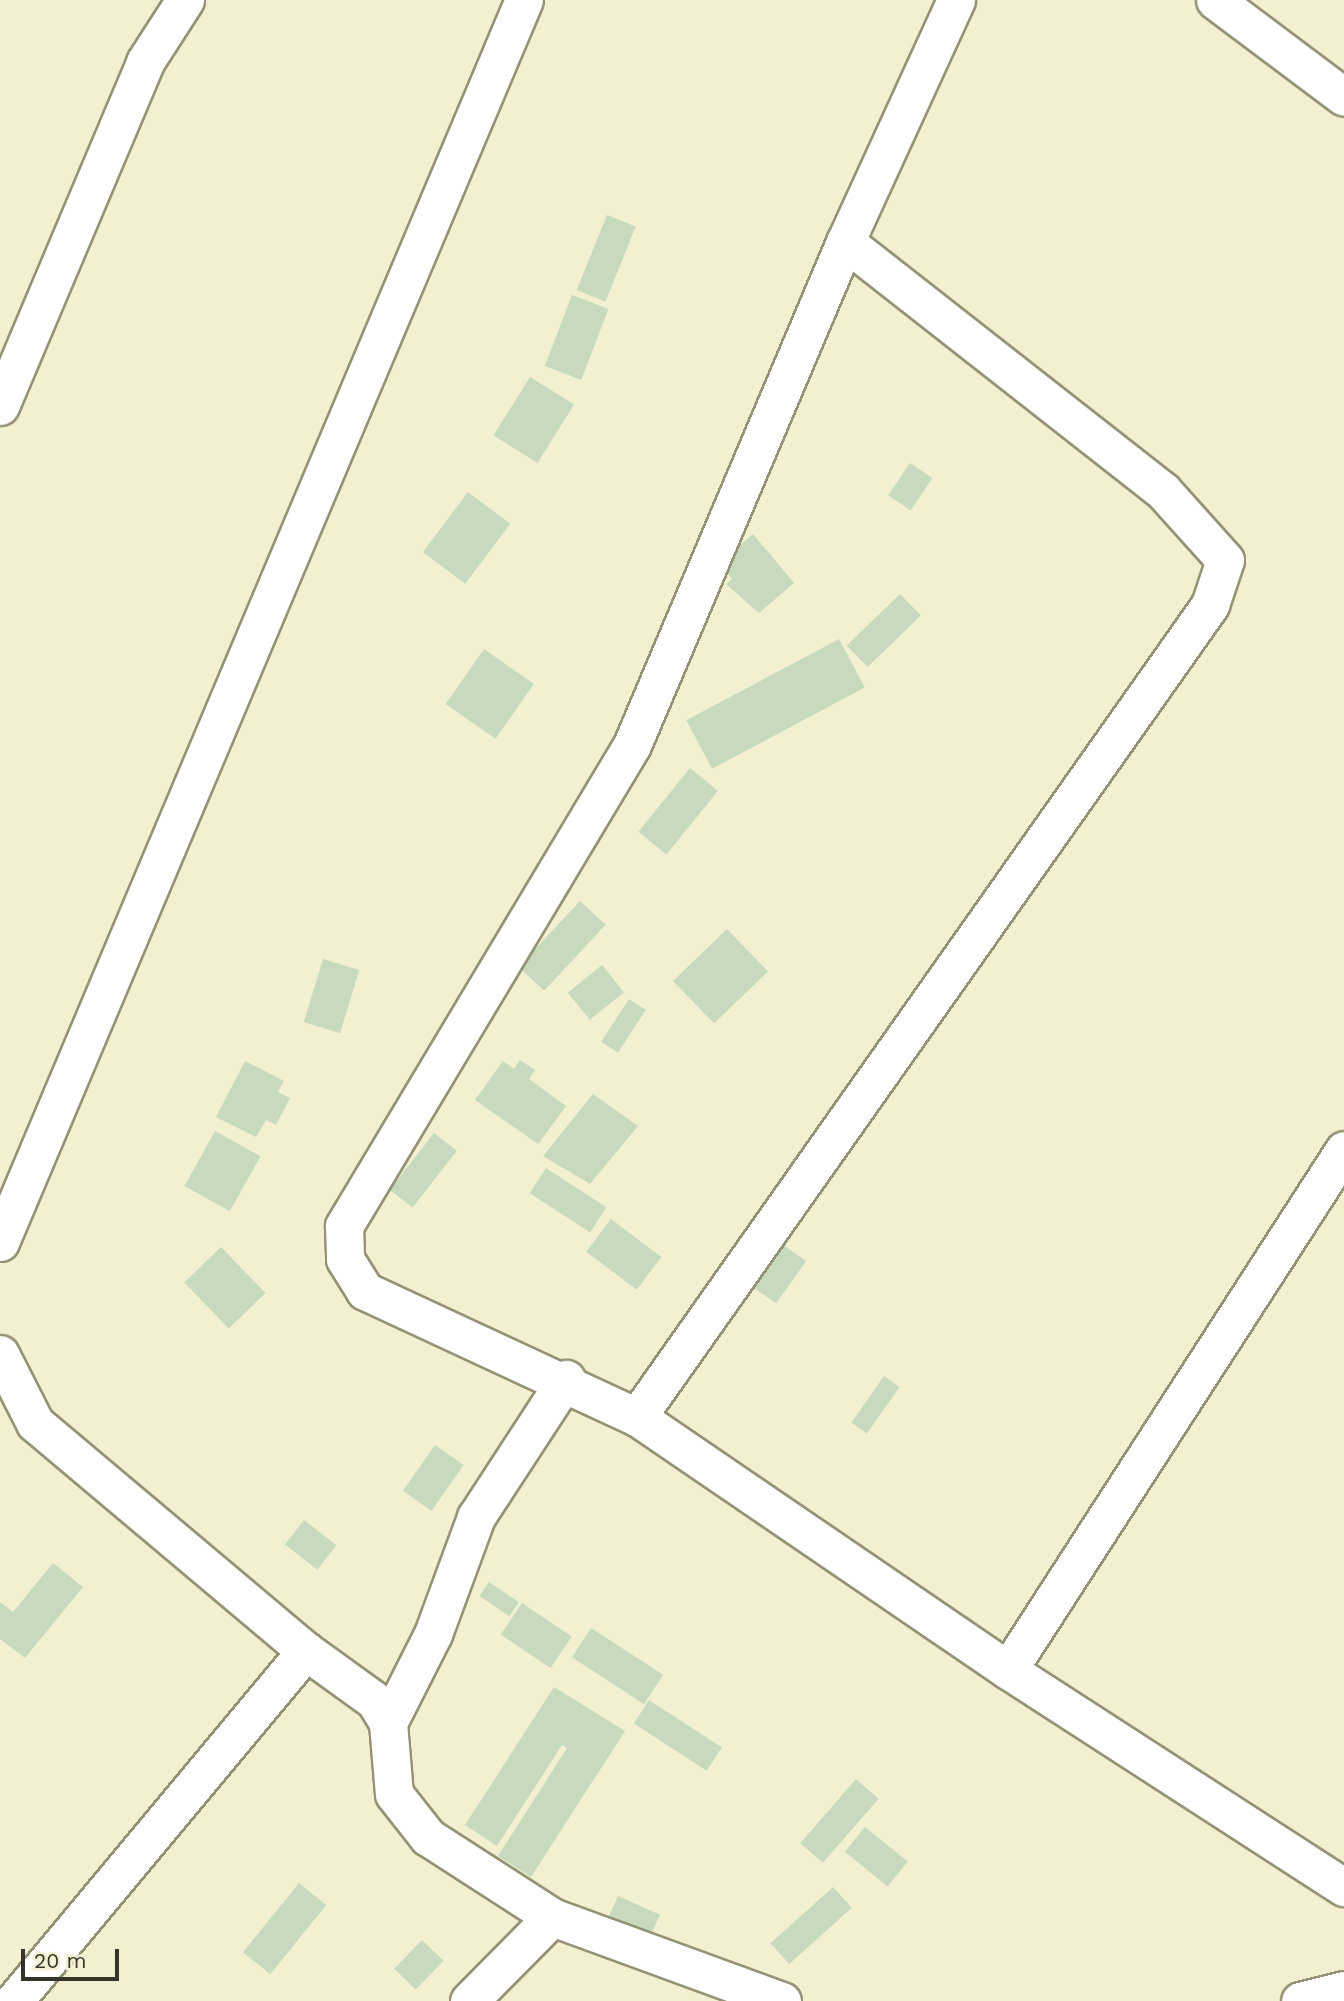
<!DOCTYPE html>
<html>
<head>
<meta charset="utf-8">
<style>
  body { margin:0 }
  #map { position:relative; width:1344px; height:2001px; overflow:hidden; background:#f2f0d0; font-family:"Work Sans",sans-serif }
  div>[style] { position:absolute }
  .building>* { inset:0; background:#c8dabe; transform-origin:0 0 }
  .roads { filter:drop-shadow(2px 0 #949375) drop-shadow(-2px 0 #949375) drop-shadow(0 2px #949375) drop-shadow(0 -2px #949375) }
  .street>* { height:37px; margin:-18.5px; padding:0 18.5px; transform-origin:18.5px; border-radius:18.5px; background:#fff }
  span { translate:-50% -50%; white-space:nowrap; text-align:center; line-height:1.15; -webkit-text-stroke:5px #f2f0d0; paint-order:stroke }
  .scale { position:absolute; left:21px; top:1949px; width:98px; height:32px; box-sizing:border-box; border:4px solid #353428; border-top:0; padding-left:9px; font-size:21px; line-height:24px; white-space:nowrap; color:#353428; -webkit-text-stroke:5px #f2f0d0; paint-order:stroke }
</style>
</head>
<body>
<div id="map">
  <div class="building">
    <div style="left:607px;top:215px;width:31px;height:81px;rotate:22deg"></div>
    <div style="left:572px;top:295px;width:39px;height:76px;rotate:21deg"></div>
    <div style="left:530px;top:377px;width:52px;height:69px;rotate:32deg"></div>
    <div style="left:910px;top:463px;width:27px;height:39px;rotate:34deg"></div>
    <div style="left:468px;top:492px;width:53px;height:75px;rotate:37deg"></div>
    <div style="clip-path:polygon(753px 534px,794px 583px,759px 613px,726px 584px,732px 579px,719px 563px)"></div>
    <div style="left:900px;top:594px;width:30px;height:74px;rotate:46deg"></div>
    <div style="left:839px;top:639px;width:55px;height:173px;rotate:62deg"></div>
    <div style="left:484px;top:649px;width:61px;height:67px;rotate:35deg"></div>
    <div style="left:690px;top:768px;width:36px;height:82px;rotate:39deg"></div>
    <div style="left:580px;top:901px;width:35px;height:90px;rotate:43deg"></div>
    <div style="left:727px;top:929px;width:59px;height:75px;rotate:46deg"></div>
    <div style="left:323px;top:959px;width:38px;height:66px;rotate:17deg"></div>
    <div style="left:602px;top:965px;width:35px;height:44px;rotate:51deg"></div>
    <div style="left:629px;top:999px;width:20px;height:51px;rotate:33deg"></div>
    <div style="clip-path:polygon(520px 1060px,535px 1070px,529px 1079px,566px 1106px,538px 1144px,475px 1100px,503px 1061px,514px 1069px)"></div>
    <div style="clip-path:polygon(245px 1061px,284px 1081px,278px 1092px,290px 1098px,276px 1125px,266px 1120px,256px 1137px,216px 1117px)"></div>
    <div style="clip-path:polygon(593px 1094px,638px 1126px,590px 1184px,543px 1156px)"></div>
    <div style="left:215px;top:1131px;width:52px;height:63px;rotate:29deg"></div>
    <div style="left:434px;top:1133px;width:29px;height:72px;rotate:38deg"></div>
    <div style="left:546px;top:1168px;width:72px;height:30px;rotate:33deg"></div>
    <div style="left:611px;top:1219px;width:63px;height:41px;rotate:37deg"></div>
    <div style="left:779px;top:1242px;width:33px;height:52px;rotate:35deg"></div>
    <div style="left:221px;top:1247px;width:64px;height:51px;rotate:46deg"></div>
    <div style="left:884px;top:1376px;width:19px;height:57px;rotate:35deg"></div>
    <div style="left:435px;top:1445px;width:35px;height:56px;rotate:35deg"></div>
    <div style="left:304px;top:1520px;width:41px;height:31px;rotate:38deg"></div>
    <div style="clip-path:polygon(53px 1563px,83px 1587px,25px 1658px,0 1639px,0 1602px,13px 1612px)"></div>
    <div style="left:489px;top:1582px;width:36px;height:17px;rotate:34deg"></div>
    <div style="left:522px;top:1603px;width:60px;height:38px;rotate:34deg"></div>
    <div style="left:591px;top:1628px;width:86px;height:35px;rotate:33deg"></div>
    <div style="clip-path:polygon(554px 1687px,625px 1731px,531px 1877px,498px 1856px,567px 1748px,562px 1745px,497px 1846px,465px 1825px)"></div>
    <div style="left:649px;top:1700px;width:87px;height:28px;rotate:33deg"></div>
    <div style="left:856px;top:1779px;width:30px;height:85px;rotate:41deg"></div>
    <div style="left:865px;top:1827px;width:55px;height:32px;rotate:39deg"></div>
    <div style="left:299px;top:1883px;width:35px;height:89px;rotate:39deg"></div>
    <div style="left:833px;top:1887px;width:28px;height:84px;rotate:48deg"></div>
    <div style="left:618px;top:1896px;width:46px;height:26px;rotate:24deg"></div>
    <div style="left:422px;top:1940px;width:30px;height:40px;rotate:44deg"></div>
  </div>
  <div class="roads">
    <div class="street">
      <div style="left:956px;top:0;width:266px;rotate:114.6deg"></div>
      <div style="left:845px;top:242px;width:546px;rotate:112.95deg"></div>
      <div style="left:632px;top:745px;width:561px;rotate:120.91deg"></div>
      <div style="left:344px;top:1226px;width:33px;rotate:88deg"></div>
      <div style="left:345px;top:1259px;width:38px;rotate:58deg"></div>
      <div style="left:365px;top:1291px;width:300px;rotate:24.9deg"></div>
      <div style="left:637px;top:1417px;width:449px;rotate:34.3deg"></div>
      <div style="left:1008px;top:1670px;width:400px;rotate:32.9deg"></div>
      <div style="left:1215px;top:0;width:161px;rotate:36.9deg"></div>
      <div style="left:0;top:406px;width:373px;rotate:-67.1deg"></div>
      <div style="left:145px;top:62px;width:74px;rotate:-57.2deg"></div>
      <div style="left:0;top:1242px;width:1348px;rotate:-67.13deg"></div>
      <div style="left:0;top:1354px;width:77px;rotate:63.1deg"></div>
      <div style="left:35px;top:1423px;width:354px;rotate:40.1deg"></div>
      <div style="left:306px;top:1651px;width:85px;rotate:35.9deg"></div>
      <div style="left:375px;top:1701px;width:26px;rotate:59deg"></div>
      <div style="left:388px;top:1723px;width:71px;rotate:85.2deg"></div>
      <div style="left:394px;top:1794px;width:55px;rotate:51.7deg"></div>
      <div style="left:428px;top:1837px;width:148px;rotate:32.8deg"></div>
      <div style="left:552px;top:1917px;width:245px;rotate:20.1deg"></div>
      <div style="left:637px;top:1417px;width:994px;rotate:-54.79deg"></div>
      <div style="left:1210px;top:605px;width:47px;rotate:-71.6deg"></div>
      <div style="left:1225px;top:560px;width:93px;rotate:-131.9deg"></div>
      <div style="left:1163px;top:491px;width:404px;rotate:-141.9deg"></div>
      <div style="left:1008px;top:1670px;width:619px;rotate:-57.13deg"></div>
      <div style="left:388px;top:1723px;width:100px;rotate:-63.2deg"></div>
      <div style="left:433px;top:1634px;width:125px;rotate:-69.8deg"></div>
      <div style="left:476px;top:1517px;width:165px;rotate:-56.9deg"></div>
      <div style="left:14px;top:2001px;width:456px;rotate:-50.2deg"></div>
      <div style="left:469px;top:2001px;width:118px;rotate:-45.3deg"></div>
      <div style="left:1300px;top:2001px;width:45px;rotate:-14deg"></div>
    </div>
  </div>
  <div class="scale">20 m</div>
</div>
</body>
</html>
